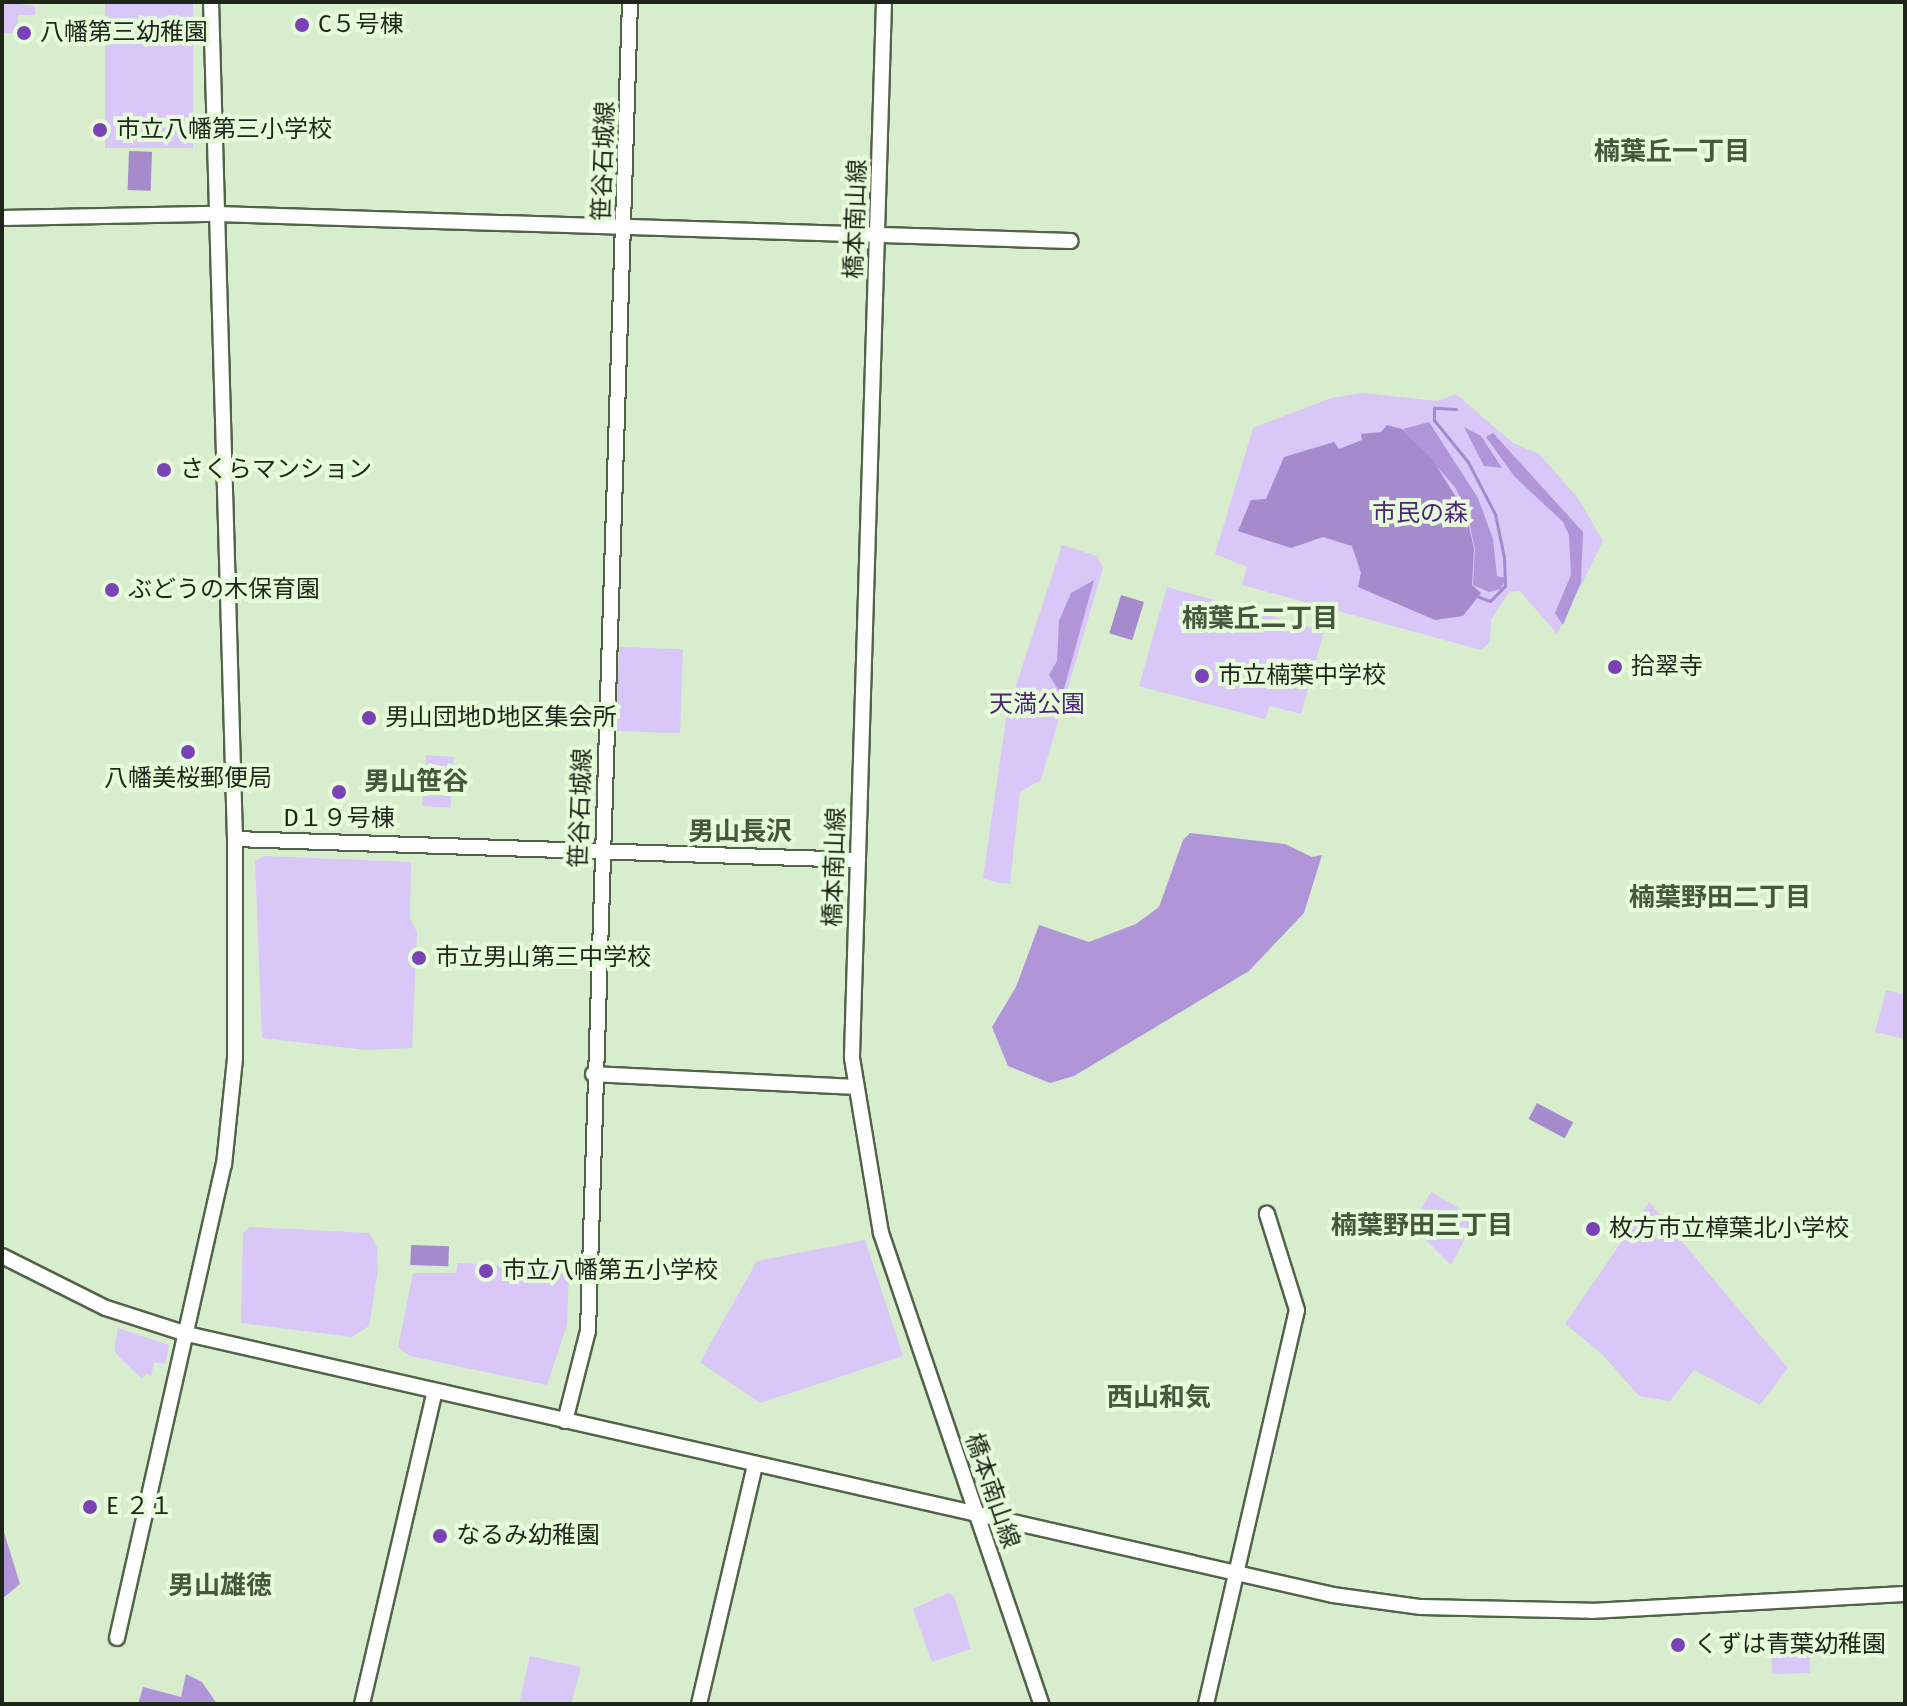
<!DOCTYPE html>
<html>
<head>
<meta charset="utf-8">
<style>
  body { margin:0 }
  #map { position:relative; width:1907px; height:1706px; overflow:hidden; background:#d8edcd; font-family:"Fira Sans","Noto Sans JP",sans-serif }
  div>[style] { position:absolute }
  .green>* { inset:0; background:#d9c7f7; transform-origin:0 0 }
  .forest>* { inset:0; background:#b095d8 }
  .water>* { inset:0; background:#a58acc; transform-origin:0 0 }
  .stream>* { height:3px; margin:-1.5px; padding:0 1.5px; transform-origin:1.5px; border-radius:1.5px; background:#a58acc }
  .roads { filter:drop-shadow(2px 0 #526448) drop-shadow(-2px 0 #526448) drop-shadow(0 2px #526448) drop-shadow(0 -2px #526448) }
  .tertiary>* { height:14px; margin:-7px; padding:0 7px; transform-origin:7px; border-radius:7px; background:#fff }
  .dots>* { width:22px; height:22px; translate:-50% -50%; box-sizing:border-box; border:4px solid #e5fbda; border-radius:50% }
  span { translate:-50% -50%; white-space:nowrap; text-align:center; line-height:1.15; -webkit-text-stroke:8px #e5fbda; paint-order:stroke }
  .poi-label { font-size:24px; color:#1e261a }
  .left { translate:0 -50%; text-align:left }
  .street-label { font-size:24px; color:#1e261a }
  .park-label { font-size:24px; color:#4c2674 }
  .neighbourhood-label { font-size:26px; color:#45573c; font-weight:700 }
  .frame { position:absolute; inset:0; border:4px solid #1e261a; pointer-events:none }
</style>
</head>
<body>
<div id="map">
  <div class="green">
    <div style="clip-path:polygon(2px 2px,35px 6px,35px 15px,18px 15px,18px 33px,2px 33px)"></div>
    <div style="left:105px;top:2px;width:88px;height:146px"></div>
    <div style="clip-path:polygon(1363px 393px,1438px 401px,1456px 394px,1513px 443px,1539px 454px,1578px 498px,1603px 541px,1557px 634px,1520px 591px,1509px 592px,1491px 620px,1490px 642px,1481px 650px,1242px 585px,1247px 567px,1215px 554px,1253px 428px,1331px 398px)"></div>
    <div style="clip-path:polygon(1062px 545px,1097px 556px,1103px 568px,1041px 780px,1020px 792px,1010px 884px,998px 883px,983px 878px,1007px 713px)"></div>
    <div style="clip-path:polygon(1167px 587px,1324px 631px,1301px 714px,1270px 706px,1265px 719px,1139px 686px)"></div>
    <div style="left:619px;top:647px;width:64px;height:84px;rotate:2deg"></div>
    <div style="left:426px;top:755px;width:28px;height:51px;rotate:4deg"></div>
    <div style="clip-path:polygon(264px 856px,411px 862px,410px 919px,417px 932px,412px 1048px,366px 1050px,262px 1038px,255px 861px)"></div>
    <div style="clip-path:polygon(1886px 990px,1905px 995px,1905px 1039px,1875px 1032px)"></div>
    <div style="clip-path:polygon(1431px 1192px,1476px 1218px,1451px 1265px,1411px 1225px)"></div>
    <div style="clip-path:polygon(1649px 1202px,1788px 1368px,1760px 1405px,1694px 1370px,1670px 1401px,1639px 1396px,1601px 1353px,1565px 1324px)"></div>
    <div style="clip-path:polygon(250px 1227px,369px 1233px,377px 1247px,378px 1270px,369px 1326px,352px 1337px,241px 1323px,243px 1233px)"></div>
    <div style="clip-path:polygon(865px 1240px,903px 1356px,760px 1403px,700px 1362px,757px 1261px)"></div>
    <div style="clip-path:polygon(458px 1263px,569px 1270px,567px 1325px,547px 1385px,410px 1356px,398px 1347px,413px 1273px,456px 1273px)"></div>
    <div style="clip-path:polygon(118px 1328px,169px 1345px,165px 1364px,154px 1362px,151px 1377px,147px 1373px,142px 1379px,119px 1357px,114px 1350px)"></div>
    <div style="clip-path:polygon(948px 1593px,954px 1596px,971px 1649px,932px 1662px,913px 1609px)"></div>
    <div style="left:1809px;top:1639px;width:34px;height:38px;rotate:88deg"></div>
    <div style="clip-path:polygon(530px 1656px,581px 1667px,571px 1704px,519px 1704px)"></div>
  </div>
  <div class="forest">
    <div style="clip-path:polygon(1429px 422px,1478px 498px,1493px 539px,1497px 576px,1506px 578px,1501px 589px,1489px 592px,1473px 585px,1475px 549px,1467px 513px,1455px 487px,1403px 429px)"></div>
    <div style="clip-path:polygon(1464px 427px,1481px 436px,1502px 468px,1484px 466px)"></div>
    <div style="clip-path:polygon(1493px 433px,1583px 532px,1581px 582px,1563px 625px,1555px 613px,1571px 575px,1569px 535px,1563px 522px,1514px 476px,1486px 437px)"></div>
    <div style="clip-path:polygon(1094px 580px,1062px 696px,1049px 675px,1057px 661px,1059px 621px,1071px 593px)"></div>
    <div style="clip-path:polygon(1190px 833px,1285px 844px,1312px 857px,1322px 855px,1304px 913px,1249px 971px,1074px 1076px,1050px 1083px,1008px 1066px,992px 1027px,1016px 987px,1039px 925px,1089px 942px,1136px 924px,1159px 907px,1183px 840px)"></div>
    <div style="clip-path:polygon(2px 1526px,20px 1584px,2px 1599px)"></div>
    <div style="clip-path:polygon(186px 1674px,202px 1682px,217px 1704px,138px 1704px,143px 1687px,181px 1697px)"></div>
  </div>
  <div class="water">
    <div style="left:129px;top:151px;width:23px;height:39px;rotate:2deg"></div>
    <div style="clip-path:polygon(1387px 425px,1402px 429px,1432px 459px,1466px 513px,1474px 549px,1472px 585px,1481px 593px,1463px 616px,1435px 620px,1358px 587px,1361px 573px,1352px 546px,1323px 537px,1291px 548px,1238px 531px,1251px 500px,1266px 499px,1284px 457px,1334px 442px,1339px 449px,1362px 440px,1361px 434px,1381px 432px)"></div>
    <div style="left:1121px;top:595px;width:24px;height:40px;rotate:17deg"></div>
    <div style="left:1537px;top:1103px;width:41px;height:18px;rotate:28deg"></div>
    <div style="left:411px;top:1245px;width:38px;height:20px;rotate:2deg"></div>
  </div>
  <div class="stream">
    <div style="left:1456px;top:409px;width:22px;rotate:-177deg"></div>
    <div style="left:1434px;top:408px;width:12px;rotate:90deg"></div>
    <div style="left:1434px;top:420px;width:54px;rotate:51deg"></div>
    <div style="left:1468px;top:462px;width:59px;rotate:62.6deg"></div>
    <div style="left:1495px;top:514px;width:44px;rotate:78.2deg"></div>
    <div style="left:1504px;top:557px;width:29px;rotate:88deg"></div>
    <div style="left:1505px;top:586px;width:21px;rotate:135deg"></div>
    <div style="left:1490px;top:601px;width:12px;rotate:-160deg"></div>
  </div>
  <div class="roads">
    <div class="tertiary">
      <div style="left:884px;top:2px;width:1056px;rotate:91.74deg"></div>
      <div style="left:852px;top:1058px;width:177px;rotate:80.6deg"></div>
      <div style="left:881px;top:1233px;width:497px;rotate:71.2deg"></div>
      <div style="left:2px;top:218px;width:215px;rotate:-1.1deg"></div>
      <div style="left:217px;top:214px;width:854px;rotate:1.81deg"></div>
      <div style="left:235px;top:839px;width:623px;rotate:1.93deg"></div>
      <div style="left:593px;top:1074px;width:262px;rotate:2.8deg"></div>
      <div style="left:2px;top:1256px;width:116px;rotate:26.6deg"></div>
      <div style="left:106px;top:1308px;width:85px;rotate:17.8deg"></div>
      <div style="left:187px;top:1334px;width:1175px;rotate:12.83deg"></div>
      <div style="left:1333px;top:1595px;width:89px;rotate:7.8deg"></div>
      <div style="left:1421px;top:1607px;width:170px;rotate:1.3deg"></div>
      <div style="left:1591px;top:1611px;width:314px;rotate:-3.1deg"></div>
      <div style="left:565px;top:1421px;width:93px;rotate:-75.7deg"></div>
      <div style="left:588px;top:1331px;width:1330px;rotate:-88.19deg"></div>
      <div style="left:117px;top:1638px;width:485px;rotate:-77.3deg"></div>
      <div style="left:224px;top:1165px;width:107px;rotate:-84.1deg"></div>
      <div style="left:235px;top:1059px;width:220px;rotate:-90deg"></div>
      <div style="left:235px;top:839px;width:837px;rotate:-91.64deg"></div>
      <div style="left:362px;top:1704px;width:321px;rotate:-76.9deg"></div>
      <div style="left:699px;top:1704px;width:245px;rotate:-76.8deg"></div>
      <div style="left:1206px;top:1704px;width:404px;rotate:-77deg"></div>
      <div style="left:1297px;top:1310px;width:101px;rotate:-107.4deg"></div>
    </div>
  </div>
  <div class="dots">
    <div style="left:302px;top:25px;background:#7b42b8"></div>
    <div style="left:24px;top:33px;background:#7b42b8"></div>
    <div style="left:100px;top:130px;background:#7b42b8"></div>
    <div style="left:164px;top:470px;background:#7b42b8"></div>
    <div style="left:112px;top:590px;background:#7b42b8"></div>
    <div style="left:1615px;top:667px;background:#7b42b8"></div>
    <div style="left:1202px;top:676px;background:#7b42b8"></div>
    <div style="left:369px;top:718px;background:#7b42b8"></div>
    <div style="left:188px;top:752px;background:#7b42b8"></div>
    <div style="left:339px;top:792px;background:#7b42b8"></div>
    <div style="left:419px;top:958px;background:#7b42b8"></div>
    <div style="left:1593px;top:1229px;background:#7b42b8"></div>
    <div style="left:486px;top:1271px;background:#7b42b8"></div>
    <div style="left:90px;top:1507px;background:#7b42b8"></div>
    <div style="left:440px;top:1536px;background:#7b42b8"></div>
    <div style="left:1678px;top:1645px;background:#7b42b8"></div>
  </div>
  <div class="poi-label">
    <span class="left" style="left:318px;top:25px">C５号棟</span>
    <span class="left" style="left:40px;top:33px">八幡第三幼稚園</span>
    <span class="left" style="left:116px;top:130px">市立八幡第三小学校</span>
    <span class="left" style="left:180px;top:470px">さくらマンション</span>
    <span class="left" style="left:128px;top:590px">ぶどうの木保育園</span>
    <span class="left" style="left:1631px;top:667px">拾翠寺</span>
    <span class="left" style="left:1218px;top:676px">市立楠葉中学校</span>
    <span class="left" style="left:385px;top:718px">男山団地D地区集会所</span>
    <span style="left:188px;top:779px">八幡美桜郵便局</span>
    <span style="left:339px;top:819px">D１９号棟</span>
    <span class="left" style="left:435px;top:958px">市立男山第三中学校</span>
    <span class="left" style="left:1609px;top:1229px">枚方市立樟葉北小学校</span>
    <span class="left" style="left:502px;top:1271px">市立八幡第五小学校</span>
    <span class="left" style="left:106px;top:1507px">E ２１</span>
    <span class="left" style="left:456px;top:1536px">なるみ幼稚園</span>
    <span class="left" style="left:1694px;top:1645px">くずは青葉幼稚園</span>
  </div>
  <div class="street-label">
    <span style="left:604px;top:161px;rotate:-88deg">笹谷石城線</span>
    <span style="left:856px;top:219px;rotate:-88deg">橋本南山線</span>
    <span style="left:581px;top:808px;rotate:-88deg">笹谷石城線</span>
    <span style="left:835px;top:867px;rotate:-88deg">橋本南山線</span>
    <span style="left:992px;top:1491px;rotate:71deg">橋本南山線</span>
  </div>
  <div class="park-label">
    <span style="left:1420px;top:514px">市民の森</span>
    <span style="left:1037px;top:705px">天満公園</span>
  </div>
  <div class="neighbourhood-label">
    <span style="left:1672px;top:152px">楠葉丘一丁目</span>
    <span style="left:1260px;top:619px">楠葉丘二丁目</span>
    <span style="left:416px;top:782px">男山笹谷</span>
    <span style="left:740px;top:832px">男山長沢</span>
    <span style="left:1720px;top:898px">楠葉野田二丁目</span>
    <span style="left:1422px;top:1226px">楠葉野田三丁目</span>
    <span style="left:1159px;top:1398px">西山和気</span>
    <span style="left:220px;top:1586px">男山雄徳</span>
  </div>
  <div class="frame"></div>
</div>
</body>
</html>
